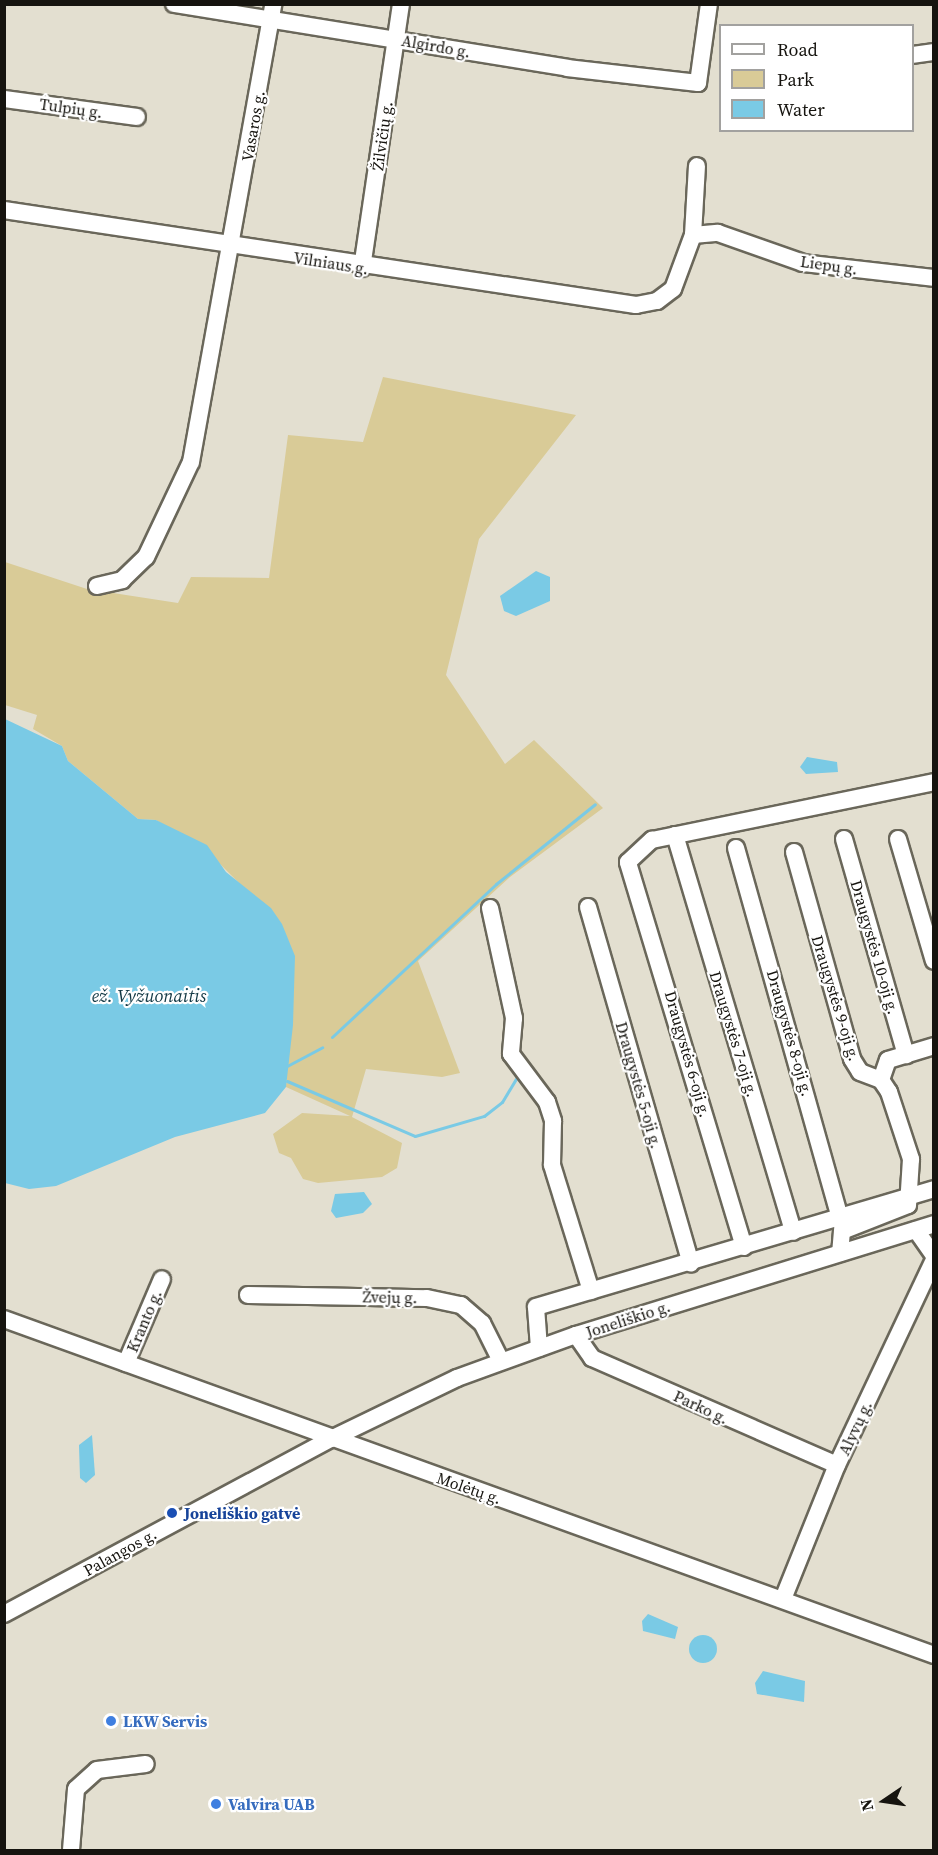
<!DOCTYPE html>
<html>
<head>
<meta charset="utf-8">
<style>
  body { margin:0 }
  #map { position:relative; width:938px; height:1855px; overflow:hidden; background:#e3dfd0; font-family:"Source Serif 4",serif }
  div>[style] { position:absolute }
  .green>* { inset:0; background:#d9cb97 }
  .water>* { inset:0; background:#7acae5 }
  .round { border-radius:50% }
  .stream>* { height:3px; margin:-1.5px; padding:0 1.5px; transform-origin:1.5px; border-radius:1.5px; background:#7acae5 }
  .roads { filter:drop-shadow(2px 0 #6a675a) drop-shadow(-2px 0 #6a675a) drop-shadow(0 2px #6a675a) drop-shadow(0 -2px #6a675a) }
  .minor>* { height:16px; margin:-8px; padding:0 8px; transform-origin:8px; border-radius:8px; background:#fff }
  .dots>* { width:16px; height:16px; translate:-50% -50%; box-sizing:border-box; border:3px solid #fff; border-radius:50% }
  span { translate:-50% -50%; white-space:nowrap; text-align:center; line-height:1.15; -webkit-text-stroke:4.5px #fff; paint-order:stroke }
  .street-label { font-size:16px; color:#16140f }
  .transit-label { font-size:16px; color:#164399; font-weight:700 }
  .left { translate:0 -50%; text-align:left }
  .shop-label { font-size:16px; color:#366cbe; font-weight:700 }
  .water-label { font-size:18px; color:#123844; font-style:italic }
  .frame { position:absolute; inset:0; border:6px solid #16140f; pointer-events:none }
  .legend { position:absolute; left:719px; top:24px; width:195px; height:108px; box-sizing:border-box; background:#fff; border:2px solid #a2a19f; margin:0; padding:8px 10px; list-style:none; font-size:18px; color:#16140f }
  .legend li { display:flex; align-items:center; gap:12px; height:30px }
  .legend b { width:30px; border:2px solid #a2a19f }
  .north { position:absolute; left:854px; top:1771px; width:60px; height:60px; -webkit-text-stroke:4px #fff; paint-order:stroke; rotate:257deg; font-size:16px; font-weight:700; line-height:24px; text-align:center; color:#16140f }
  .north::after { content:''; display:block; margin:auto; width:21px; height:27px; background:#16140f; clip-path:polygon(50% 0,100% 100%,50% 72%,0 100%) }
</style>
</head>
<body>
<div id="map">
  <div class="green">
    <div style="clip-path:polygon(383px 377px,576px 415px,479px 539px,446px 675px,505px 764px,534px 740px,603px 808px,510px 877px,418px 961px,460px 1073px,442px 1077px,366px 1069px,352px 1117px,402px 1143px,397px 1168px,382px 1177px,318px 1183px,303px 1179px,291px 1158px,279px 1153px,273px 1134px,302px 1113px,350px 1116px,286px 1087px,287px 1066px,245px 889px,219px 863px,156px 820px,138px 819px,68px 761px,62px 746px,33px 729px,37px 715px,5px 705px,5px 562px,87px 589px,178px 603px,191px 577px,269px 578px,288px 435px,363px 442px)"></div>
  </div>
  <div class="water">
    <div style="clip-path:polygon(536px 571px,550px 577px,550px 601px,516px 616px,504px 611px,500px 596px)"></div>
    <div style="clip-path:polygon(5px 719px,62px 746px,68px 761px,138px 819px,156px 820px,207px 845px,226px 872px,271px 908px,282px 924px,295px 956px,293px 1025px,286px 1087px,265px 1113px,175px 1137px,56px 1186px,29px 1189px,5px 1183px)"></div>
    <div style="clip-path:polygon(807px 757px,837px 762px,838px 772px,806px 774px,800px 767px)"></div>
    <div style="clip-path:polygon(364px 1192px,372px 1204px,363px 1213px,336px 1218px,331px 1211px,335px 1194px)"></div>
    <div style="clip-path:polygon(92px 1435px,95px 1475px,86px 1483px,80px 1478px,79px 1445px)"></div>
    <div style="clip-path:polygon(648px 1614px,678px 1627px,675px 1639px,643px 1631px,642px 1621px)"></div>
    <div class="round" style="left:689px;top:1635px;width:28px;height:28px"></div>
    <div style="clip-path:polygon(763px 1671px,805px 1681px,804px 1702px,757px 1694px,755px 1683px)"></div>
  </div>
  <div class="stream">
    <div style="left:332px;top:1037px;width:224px;rotate:-43deg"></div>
    <div style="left:496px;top:884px;width:127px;rotate:-38.9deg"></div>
    <div style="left:287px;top:1066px;width:40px;rotate:-28deg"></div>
    <div style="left:287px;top:1081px;width:139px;rotate:23.3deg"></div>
    <div style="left:415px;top:1136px;width:72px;rotate:-16.2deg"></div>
    <div style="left:484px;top:1116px;width:23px;rotate:-38deg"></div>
    <div style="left:502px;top:1102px;width:27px;rotate:-59deg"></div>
  </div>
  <div class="roads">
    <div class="minor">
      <div style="left:174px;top:4px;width:398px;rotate:9.2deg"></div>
      <div style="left:567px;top:68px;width:132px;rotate:6.5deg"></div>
      <div style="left:698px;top:83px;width:80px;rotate:-82.1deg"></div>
      <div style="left:912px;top:55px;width:22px;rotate:-8deg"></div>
      <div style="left:4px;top:99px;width:134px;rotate:7.7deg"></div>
      <div style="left:4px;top:210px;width:639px;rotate:8.55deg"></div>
      <div style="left:636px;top:305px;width:21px;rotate:-11deg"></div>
      <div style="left:657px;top:301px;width:20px;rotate:-37deg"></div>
      <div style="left:673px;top:289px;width:58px;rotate:-69.7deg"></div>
      <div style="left:693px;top:235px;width:69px;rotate:-86.7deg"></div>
      <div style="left:693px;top:235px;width:25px;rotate:-5deg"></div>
      <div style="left:718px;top:233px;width:90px;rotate:19.4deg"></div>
      <div style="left:803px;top:263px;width:132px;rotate:6.5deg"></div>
      <div style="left:362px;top:268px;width:267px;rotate:-81.6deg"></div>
      <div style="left:97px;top:586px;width:26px;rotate:-13deg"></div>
      <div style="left:122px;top:580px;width:33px;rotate:-44deg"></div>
      <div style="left:146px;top:557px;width:105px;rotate:-64.7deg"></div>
      <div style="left:191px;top:462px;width:465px;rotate:-79.8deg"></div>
      <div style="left:675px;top:835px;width:414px;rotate:73.4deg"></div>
      <div style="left:844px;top:839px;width:225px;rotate:74deg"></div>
      <div style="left:898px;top:839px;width:127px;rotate:73.6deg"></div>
      <div style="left:736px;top:848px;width:395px;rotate:74.3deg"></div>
      <div style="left:794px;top:852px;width:215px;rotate:74.3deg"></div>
      <div style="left:852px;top:1059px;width:15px;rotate:58deg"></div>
      <div style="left:860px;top:1072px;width:22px;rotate:21deg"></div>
      <div style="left:881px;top:1080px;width:14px;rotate:56deg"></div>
      <div style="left:889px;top:1092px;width:71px;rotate:71.8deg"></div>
      <div style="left:911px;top:1159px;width:46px;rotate:93.7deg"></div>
      <div style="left:908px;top:1205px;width:71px;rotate:158.5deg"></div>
      <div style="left:842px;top:1231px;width:22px;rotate:95deg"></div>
      <div style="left:588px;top:907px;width:371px;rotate:73.9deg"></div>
      <div style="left:490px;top:908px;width:113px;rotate:77.7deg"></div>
      <div style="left:514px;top:1018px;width:36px;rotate:95deg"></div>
      <div style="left:511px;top:1054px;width:60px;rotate:53.1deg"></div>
      <div style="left:547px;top:1102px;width:20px;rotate:72deg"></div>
      <div style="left:553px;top:1121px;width:44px;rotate:91.3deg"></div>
      <div style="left:552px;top:1165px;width:132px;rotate:72.8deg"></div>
      <div style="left:881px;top:1080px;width:21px;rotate:-71deg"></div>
      <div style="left:888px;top:1060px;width:48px;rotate:-16.9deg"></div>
      <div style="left:916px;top:1230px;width:32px;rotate:55deg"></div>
      <div style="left:744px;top:1247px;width:402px;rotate:-106.8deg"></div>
      <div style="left:628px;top:862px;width:33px;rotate:-43deg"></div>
      <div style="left:652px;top:840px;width:288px;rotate:-11.6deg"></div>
      <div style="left:248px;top:1295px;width:179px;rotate:1deg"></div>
      <div style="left:427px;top:1298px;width:35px;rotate:12deg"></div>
      <div style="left:461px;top:1305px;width:28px;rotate:41deg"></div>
      <div style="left:482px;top:1323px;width:42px;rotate:63.4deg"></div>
      <div style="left:4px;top:1319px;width:989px;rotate:19.86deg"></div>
      <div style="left:576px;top:1335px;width:28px;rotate:55deg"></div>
      <div style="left:592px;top:1358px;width:267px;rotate:23.6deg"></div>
      <div style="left:539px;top:1348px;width:41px;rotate:-94.2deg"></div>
      <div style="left:536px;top:1307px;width:415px;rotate:-16.5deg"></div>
      <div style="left:126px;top:1363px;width:91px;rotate:-66.8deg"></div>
      <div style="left:783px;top:1599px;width:144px;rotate:-68.1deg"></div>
      <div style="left:837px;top:1465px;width:227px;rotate:-64.7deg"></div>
      <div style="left:4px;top:1614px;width:371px;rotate:-28.2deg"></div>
      <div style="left:331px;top:1439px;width:140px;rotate:-25.8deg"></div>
      <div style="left:457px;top:1378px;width:127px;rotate:-19.9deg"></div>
      <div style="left:576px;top:1335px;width:375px;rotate:-17.2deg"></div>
      <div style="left:71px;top:1850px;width:61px;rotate:-85.3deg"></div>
      <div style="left:76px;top:1789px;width:28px;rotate:-42deg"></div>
      <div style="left:97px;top:1770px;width:49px;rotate:-7deg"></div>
    </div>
  </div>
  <div class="dots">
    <div style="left:172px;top:1513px;background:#1a4fb4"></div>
    <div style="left:111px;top:1721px;background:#3f7fe0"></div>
    <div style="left:216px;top:1804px;background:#3f7fe0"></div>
  </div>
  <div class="street-label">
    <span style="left:436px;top:46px;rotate:10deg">Algirdo g.</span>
    <span style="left:71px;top:108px;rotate:8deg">Tulpių g.</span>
    <span style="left:253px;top:126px;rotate:-80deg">Vasaros g.</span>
    <span style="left:382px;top:136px;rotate:-82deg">Žilvičių g.</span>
    <span style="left:331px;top:263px;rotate:9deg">Vilniaus g.</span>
    <span style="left:829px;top:265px;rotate:8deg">Liepų g.</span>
    <span style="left:875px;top:947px;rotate:74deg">Draugystės 10-oji g.</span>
    <span style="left:836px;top:998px;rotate:73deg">Draugystės 9-oji g.</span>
    <span style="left:790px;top:1033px;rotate:74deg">Draugystės 8-oji g.</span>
    <span style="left:734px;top:1034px;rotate:73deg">Draugystės 7-oji g.</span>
    <span style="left:688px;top:1054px;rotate:74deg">Draugystės 6-oji g.</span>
    <span style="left:639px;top:1085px;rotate:74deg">Draugystės 5-oji g.</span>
    <span style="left:390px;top:1297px;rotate:1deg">Žvejų g.</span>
    <span style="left:628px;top:1319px;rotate:-18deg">Joneliškio g.</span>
    <span style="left:144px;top:1321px;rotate:-67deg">Kranto g.</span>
    <span style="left:701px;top:1407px;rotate:25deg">Parko g.</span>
    <span style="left:855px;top:1428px;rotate:-65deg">Alyvų g.</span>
    <span style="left:469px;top:1488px;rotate:19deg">Molėtų g.</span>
    <span style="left:120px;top:1552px;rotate:-29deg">Palangos g.</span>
  </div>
  <div class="transit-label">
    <span class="left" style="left:184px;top:1513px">Joneliškio gatvė</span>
  </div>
  <div class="shop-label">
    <span class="left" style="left:123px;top:1721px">LKW Servis</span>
    <span class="left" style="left:228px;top:1804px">Valvira UAB</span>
  </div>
  <div class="water-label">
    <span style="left:149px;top:996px">ež. Vyžuonaitis</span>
  </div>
  <div class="frame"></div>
  <ul class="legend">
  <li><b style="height:8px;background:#fff"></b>Road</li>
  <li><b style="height:16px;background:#d9cb97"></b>Park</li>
  <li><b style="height:16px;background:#7acae5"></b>Water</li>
  </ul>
  <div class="north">N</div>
</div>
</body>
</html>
